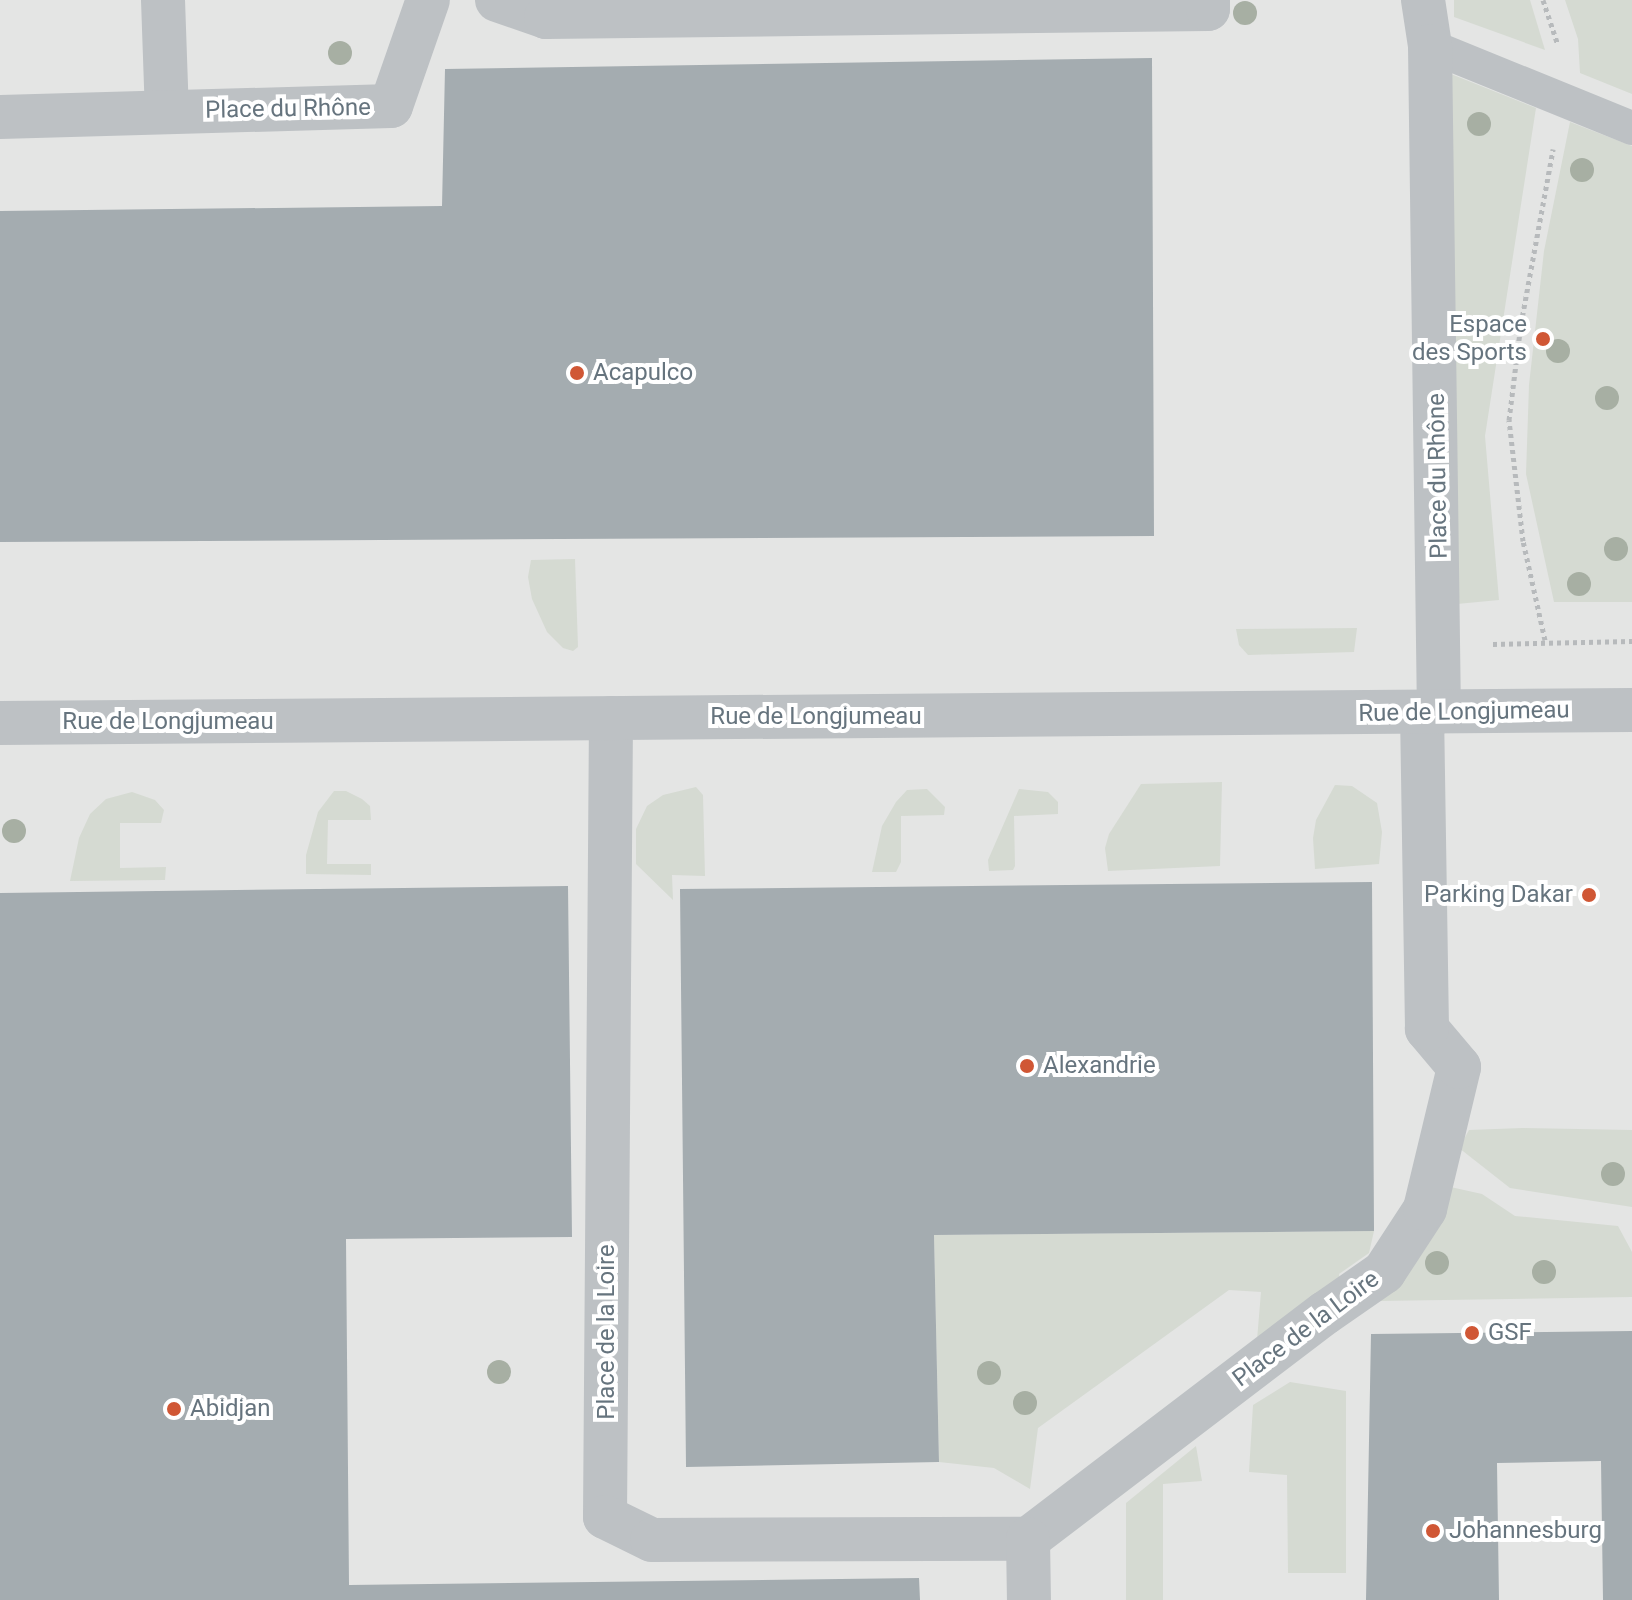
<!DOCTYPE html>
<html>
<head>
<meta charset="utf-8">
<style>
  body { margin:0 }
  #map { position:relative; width:1632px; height:1600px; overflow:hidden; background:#f4f4f0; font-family:Roboto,sans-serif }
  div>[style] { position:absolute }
  .built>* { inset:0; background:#e4e5e4; transform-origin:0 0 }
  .green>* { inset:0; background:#d5dad2 }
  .building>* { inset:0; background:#a4acb0 }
  .path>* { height:5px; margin-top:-2.5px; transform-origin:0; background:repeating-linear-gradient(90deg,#b7babc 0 4px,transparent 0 8px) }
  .service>* { height:34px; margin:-17px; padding:0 17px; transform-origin:17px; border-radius:17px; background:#bdc1c4 }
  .minor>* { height:44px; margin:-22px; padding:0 22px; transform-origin:22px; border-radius:22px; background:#bdc1c4 }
  .trees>* { width:24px; height:24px; margin:-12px; border-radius:50%; background:#a7afa3 }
  .dots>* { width:22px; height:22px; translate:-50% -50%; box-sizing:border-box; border:4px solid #fff; border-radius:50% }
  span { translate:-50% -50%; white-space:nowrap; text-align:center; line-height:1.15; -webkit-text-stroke:8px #fff; paint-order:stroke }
  .street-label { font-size:24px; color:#66747e }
  .poi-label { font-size:24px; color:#66747e }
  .right { translate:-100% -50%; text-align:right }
  .left { translate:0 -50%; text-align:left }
</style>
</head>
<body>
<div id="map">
  <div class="built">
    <div style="left:0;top:0;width:1632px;height:1600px"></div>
  </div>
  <div class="green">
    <div style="clip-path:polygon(1454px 0,1530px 0,1545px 50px,1454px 17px)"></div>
    <div style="clip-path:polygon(1565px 0,1632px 0,1632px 94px,1580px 73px,1578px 39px)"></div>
    <div style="clip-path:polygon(1451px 74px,1536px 108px,1485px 436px,1499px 600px,1457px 604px)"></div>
    <div style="clip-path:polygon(1570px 122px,1632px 146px,1632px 602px,1554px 602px,1526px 474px,1529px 385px,1544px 251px)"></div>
    <div style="clip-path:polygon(575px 559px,578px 647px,573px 651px,563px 648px,547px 632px,532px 599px,528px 577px,531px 560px)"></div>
    <div style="clip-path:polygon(1357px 628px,1354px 652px,1248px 655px,1239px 645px,1236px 629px)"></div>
    <div style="clip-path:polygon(1222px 782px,1220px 866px,1108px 871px,1105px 848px,1109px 834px,1141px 784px)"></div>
    <div style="clip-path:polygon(1335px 785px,1352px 786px,1377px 803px,1382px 832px,1379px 864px,1315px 869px,1313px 838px,1316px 820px)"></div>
    <div style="clip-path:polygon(696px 787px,703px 795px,705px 876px,672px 875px,673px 900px,636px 864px,636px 829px,647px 806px,663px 795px)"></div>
    <div style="clip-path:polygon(927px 789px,945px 807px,944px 815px,901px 816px,901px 862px,896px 872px,872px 872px,882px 826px,896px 802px,907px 790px)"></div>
    <div style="clip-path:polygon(1019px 789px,1048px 792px,1058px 802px,1058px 814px,1014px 816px,1015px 866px,1013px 870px,989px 871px,988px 860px)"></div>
    <div style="clip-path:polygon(334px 791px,346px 791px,362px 799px,370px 806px,371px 820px,328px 820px,327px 864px,371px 864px,371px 875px,306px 874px,306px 855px,318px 812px)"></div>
    <div style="clip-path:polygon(132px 792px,155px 800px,164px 810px,161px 823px,120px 823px,120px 868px,166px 867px,165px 880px,70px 881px,79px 838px,90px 814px,106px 799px)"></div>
    <div style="clip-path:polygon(1522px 1128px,1632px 1130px,1632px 1207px,1510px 1188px,1459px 1148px,1469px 1130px)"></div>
    <div style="clip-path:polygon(1446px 1186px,1482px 1194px,1515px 1216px,1618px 1226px,1632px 1252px,1632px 1297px,1378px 1301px)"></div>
    <div style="clip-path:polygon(1374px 1231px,1369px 1253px,1339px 1274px,1341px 1289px,1257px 1340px,1261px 1292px,1229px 1290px,1038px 1428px,1030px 1489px,994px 1468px,939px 1462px,934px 1235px)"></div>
    <div style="clip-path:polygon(1290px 1382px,1346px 1391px,1346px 1573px,1288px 1573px,1287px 1475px,1249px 1472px,1253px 1405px)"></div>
    <div style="clip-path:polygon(1196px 1446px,1202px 1481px,1163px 1484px,1163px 1600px,1126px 1600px,1126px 1503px)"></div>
  </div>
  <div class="building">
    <div style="clip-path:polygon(1152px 58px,1154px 536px,0 542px,0 211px,442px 206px,445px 69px)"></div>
    <div style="clip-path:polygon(1372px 882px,1374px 1231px,934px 1235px,939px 1462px,686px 1467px,680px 889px)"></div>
    <div style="clip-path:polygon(568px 886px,572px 1237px,346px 1239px,349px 1585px,919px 1578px,920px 1600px,0 1600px,0 893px)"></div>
    <div style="clip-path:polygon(1632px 1331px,1632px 1600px,1603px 1600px,1601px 1461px,1497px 1463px,1499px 1600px,1366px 1600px,1371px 1334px)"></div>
  </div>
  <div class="path">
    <div style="left:1543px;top:0;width:47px;rotate:71.6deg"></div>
    <div style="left:1545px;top:640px;width:101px;rotate:-102.5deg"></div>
    <div style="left:1523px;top:541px;width:122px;rotate:-96.6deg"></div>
    <div style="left:1509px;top:420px;width:97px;rotate:-82.9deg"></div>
    <div style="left:1521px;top:324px;width:178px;rotate:-79.6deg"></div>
    <div style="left:1493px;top:644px;width:139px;rotate:-1.2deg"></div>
  </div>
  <div class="service">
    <div style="left:1430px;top:46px;width:218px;rotate:22.1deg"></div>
  </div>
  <div class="minor">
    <div style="left:163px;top:0;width:112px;rotate:88deg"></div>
    <div style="left:497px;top:0;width:52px;rotate:19.1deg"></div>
    <div style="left:546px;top:17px;width:662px;rotate:-0.69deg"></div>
    <div style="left:1208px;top:9px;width:9px;rotate:-90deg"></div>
    <div style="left:1423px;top:0;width:47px;rotate:81.3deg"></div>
    <div style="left:1430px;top:46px;width:666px;rotate:89.23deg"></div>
    <div style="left:0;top:117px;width:391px;rotate:-1.6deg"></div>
    <div style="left:391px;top:106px;width:112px;rotate:-70.8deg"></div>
    <div style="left:611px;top:718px;width:799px;rotate:90.43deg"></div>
    <div style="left:605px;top:1517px;width:52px;rotate:26.1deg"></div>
    <div style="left:652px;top:1540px;width:376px;rotate:-0.2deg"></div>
    <div style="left:1028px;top:1539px;width:373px;rotate:-37.3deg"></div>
    <div style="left:1325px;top:1313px;width:72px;rotate:-34.8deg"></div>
    <div style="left:1384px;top:1272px;width:75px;rotate:-56.9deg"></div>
    <div style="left:1425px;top:1209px;width:146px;rotate:-76.5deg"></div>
    <div style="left:1459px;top:1067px;width:50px;rotate:-130.1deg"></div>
    <div style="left:1427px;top:1029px;width:317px;rotate:-90.9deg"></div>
    <div style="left:0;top:723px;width:1632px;rotate:-0.46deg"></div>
    <div style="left:1028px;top:1539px;width:61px;rotate:89.1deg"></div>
  </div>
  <div class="trees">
    <div style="left:1245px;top:13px"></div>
    <div style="left:340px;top:53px"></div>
    <div style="left:1479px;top:124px"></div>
    <div style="left:1582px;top:170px"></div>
    <div style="left:1558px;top:351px"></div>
    <div style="left:1607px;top:398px"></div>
    <div style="left:1616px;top:549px"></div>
    <div style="left:1579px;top:584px"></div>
    <div style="left:14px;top:831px"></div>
    <div style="left:1613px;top:1174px"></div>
    <div style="left:1437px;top:1263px"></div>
    <div style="left:1544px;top:1272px"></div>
    <div style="left:499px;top:1372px"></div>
    <div style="left:989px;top:1373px"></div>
    <div style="left:1025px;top:1403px"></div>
  </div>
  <div class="dots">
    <div style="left:1543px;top:339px;background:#d05735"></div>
    <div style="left:577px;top:373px;background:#d05735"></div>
    <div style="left:1589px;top:895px;background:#d05735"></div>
    <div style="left:1027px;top:1066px;background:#d05735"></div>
    <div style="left:1472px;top:1333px;background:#d05735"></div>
    <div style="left:174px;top:1409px;background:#d05735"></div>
    <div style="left:1433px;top:1531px;background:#d05735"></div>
  </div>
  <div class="street-label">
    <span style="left:288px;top:109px;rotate:-1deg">Place du Rhône</span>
    <span style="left:1438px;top:476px;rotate:-91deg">Place du Rhône</span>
    <span style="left:1464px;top:712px;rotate:-1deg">Rue de Longjumeau</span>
    <span style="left:816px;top:717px">Rue de Longjumeau</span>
    <span style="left:168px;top:722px">Rue de Longjumeau</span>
    <span style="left:1306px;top:1329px;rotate:-37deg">Place de la Loire</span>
    <span style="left:607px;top:1332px;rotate:-90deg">Place de la Loire</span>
  </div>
  <div class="poi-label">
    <span class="right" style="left:1527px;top:339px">Espace<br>des Sports</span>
    <span class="left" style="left:593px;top:373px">Acapulco</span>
    <span class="right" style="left:1573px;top:895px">Parking Dakar</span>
    <span class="left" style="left:1043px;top:1066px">Alexandrie</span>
    <span class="left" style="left:1488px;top:1333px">GSF</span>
    <span class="left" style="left:190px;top:1409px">Abidjan</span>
    <span class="left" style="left:1449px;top:1531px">Johannesburg</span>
  </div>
</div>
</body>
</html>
